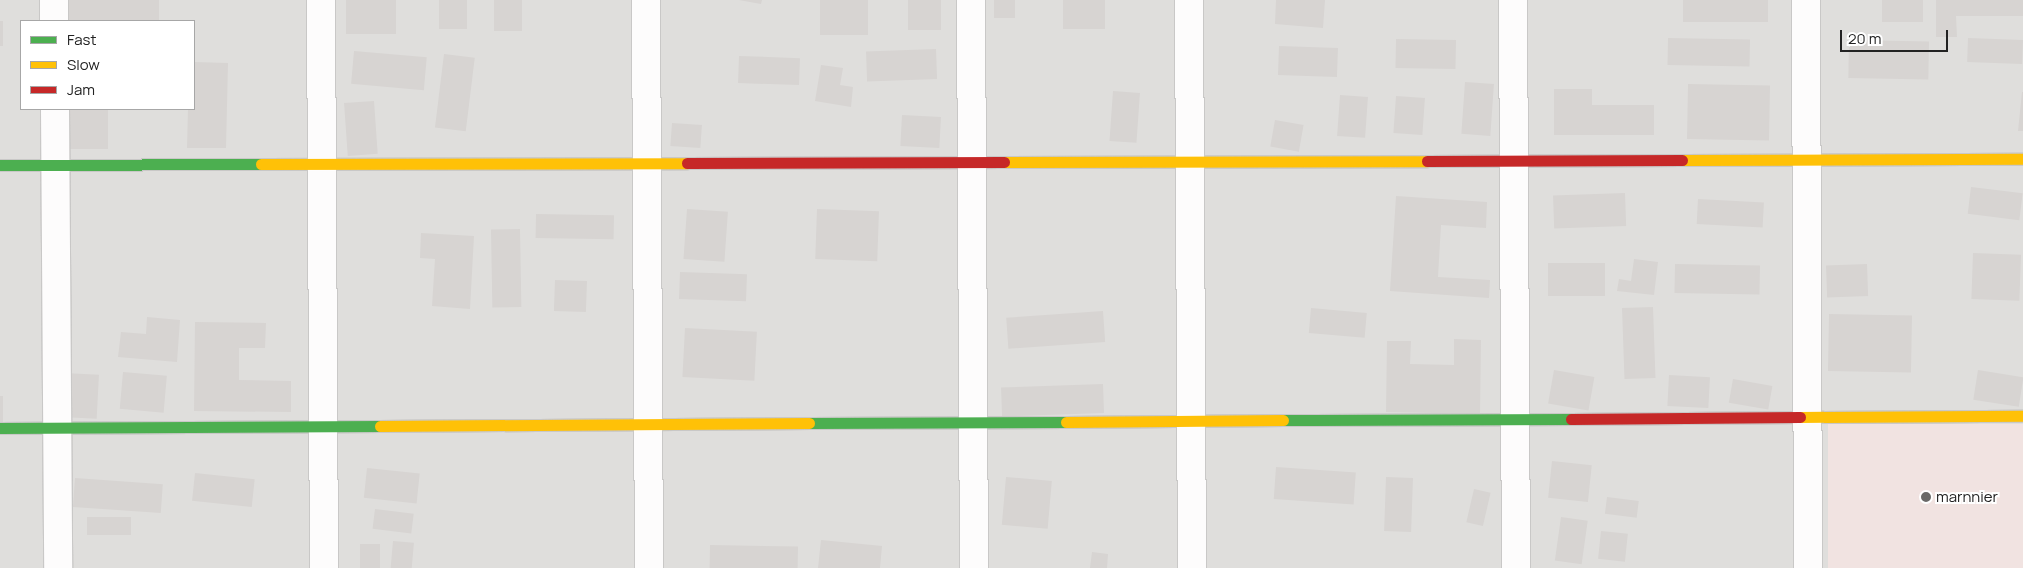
<!DOCTYPE html>
<html>
<head>
<meta charset="utf-8">
<style>
  body { margin:0 }
  #map { position:relative; width:2023px; height:568px; overflow:hidden; background:#f0eeeb; font-family:Manrope,sans-serif }
  div>[style] { position:absolute }
  .residential>* { inset:0; background:#dfdedc }
  .commercial>* { inset:0; background:#f1e3e1; transform-origin:0 0 }
  .building>* { inset:0; background:#d7d4d2; transform-origin:0 0 }
  .roads { filter:drop-shadow(1px 0 #c9c8c7) drop-shadow(-1px 0 #c9c8c7) drop-shadow(0 1px #c9c8c7) drop-shadow(0 -1px #c9c8c7) }
  .street>* { height:28px; margin:-14px; padding:0 14px; transform-origin:14px; border-radius:14px; background:#fdfcfc }
  .fast>* { height:11px; margin:-5.5px; padding:0 5.5px; transform-origin:5.5px; border-radius:5.5px; background:#4caf50 }
  .slow>* { height:11px; margin:-5.5px; padding:0 5.5px; transform-origin:5.5px; border-radius:5.5px; background:#ffc107 }
  .jam>* { height:11px; margin:-5.5px; padding:0 5.5px; transform-origin:5.5px; border-radius:5.5px; background:#c62828 }
  .dots>* { width:14px; height:14px; translate:-50% -50%; box-sizing:border-box; border:2px solid #fff; border-radius:50% }
  span { translate:-50% -50%; white-space:nowrap; text-align:center; line-height:1.15; -webkit-text-stroke:4px #fff; paint-order:stroke }
  .poi-label { font-size:15px; color:#222 }
  .left { translate:0 -50%; text-align:left }
  .legend { position:absolute; left:20px; top:20px; width:175px; height:90px; box-sizing:border-box; background:#fff; border:1px solid #a7a7a7; margin:0; padding:6px 9px; list-style:none; font-size:15px; color:#222 }
  .legend li { display:flex; align-items:center; gap:10px; height:25px }
  .legend b { width:25px; border:1px solid #a7a7a7 }
  .scale { position:absolute; left:1840px; top:30px; width:108px; height:22px; box-sizing:border-box; border:2px solid #222; border-top:0; padding-left:6px; font-size:15px; line-height:18px; white-space:nowrap; color:#222; -webkit-text-stroke:4px #fff; paint-order:stroke }
</style>
</head>
<body>
<div id="map">
  <div class="residential">
    <div style="clip-path:polygon(evenodd,0 0,2023px 0,2023px 568px,0 568px,0 0,21px 21px,194px 21px,194px 109px,21px 109px,21px 21px)"></div>
  </div>
  <div class="commercial">
    <div style="left:2023px;top:424px;width:144px;height:195px;rotate:90deg"></div>
  </div>
  <div class="building">
    <div style="left:67px;top:0;width:92px;height:21px"></div>
    <div style="left:346px;top:0;width:50px;height:34px"></div>
    <div style="left:439px;top:0;width:28px;height:29px"></div>
    <div style="left:494px;top:0;width:28px;height:31px"></div>
    <div style="clip-path:polygon(739px 0,762px 0,761px 4px)"></div>
    <div style="left:820px;top:0;width:48px;height:35px"></div>
    <div style="left:908px;top:0;width:33px;height:30px"></div>
    <div style="left:994px;top:0;width:21px;height:18px"></div>
    <div style="left:1063px;top:0;width:42px;height:29px"></div>
    <div style="clip-path:polygon(1276px 0,1325px 0,1323px 28px,1275px 24px)"></div>
    <div style="left:1683px;top:0;width:85px;height:22px"></div>
    <div style="left:1882px;top:0;width:41px;height:22px"></div>
    <div style="clip-path:polygon(1936px 0,2023px 0,2023px 16px,1956px 16px,1957px 37px,1936px 37px)"></div>
    <div style="left:0;top:21px;width:3px;height:25px"></div>
    <div style="left:1668px;top:38px;width:82px;height:27px;rotate:1deg"></div>
    <div style="left:1968px;top:38px;width:55px;height:24px;rotate:2deg"></div>
    <div style="left:1396px;top:39px;width:60px;height:29px;rotate:1deg"></div>
    <div style="left:1849px;top:40px;width:80px;height:38px;rotate:1deg"></div>
    <div style="left:1279px;top:46px;width:59px;height:29px;rotate:2deg"></div>
    <div style="left:936px;top:49px;width:30px;height:70px;rotate:88deg"></div>
    <div style="left:354px;top:51px;width:73px;height:33px;rotate:5deg"></div>
    <div style="left:444px;top:54px;width:31px;height:74px;rotate:7deg"></div>
    <div style="left:739px;top:56px;width:61px;height:27px;rotate:2deg"></div>
    <div style="clip-path:polygon(194px 62px,228px 63px,226px 148px,187px 148px,188px 109px,194px 109px)"></div>
    <div style="clip-path:polygon(821px 65px,843px 68px,840px 85px,853px 87px,851px 107px,815px 101px)"></div>
    <div style="left:1465px;top:82px;width:29px;height:52px;rotate:4deg"></div>
    <div style="left:1688px;top:84px;width:82px;height:55px;rotate:1deg"></div>
    <div style="clip-path:polygon(1554px 89px,1592px 89px,1592px 105px,1654px 105px,1654px 135px,1554px 135px)"></div>
    <div style="left:1113px;top:91px;width:27px;height:50px;rotate:4deg"></div>
    <div style="clip-path:polygon(2022px 92px,2023px 92px,2023px 131px,2018px 131px)"></div>
    <div style="left:1340px;top:95px;width:28px;height:41px;rotate:4deg"></div>
    <div style="left:1396px;top:96px;width:29px;height:37px;rotate:4deg"></div>
    <div style="left:374px;top:101px;width:53px;height:30px;rotate:86deg"></div>
    <div style="left:66px;top:109px;width:42px;height:40px"></div>
    <div style="left:902px;top:115px;width:39px;height:31px;rotate:3deg"></div>
    <div style="left:1275px;top:120px;width:29px;height:27px;rotate:10deg"></div>
    <div style="left:672px;top:123px;width:30px;height:23px;rotate:4deg"></div>
    <div style="left:1971px;top:187px;width:52px;height:27px;rotate:7deg"></div>
    <div style="left:1625px;top:193px;width:33px;height:72px;rotate:88deg"></div>
    <div style="clip-path:polygon(1396px 196px,1487px 202px,1486px 228px,1441px 225px,1438px 277px,1490px 280px,1489px 298px,1390px 291px)"></div>
    <div style="left:1698px;top:199px;width:66px;height:25px;rotate:3deg"></div>
    <div style="left:687px;top:209px;width:41px;height:50px;rotate:4deg"></div>
    <div style="left:817px;top:209px;width:62px;height:50px;rotate:2deg"></div>
    <div style="left:536px;top:214px;width:78px;height:24px;rotate:1deg"></div>
    <div style="left:520px;top:229px;width:78px;height:29px;rotate:89deg"></div>
    <div style="clip-path:polygon(421px 233px,474px 236px,470px 309px,432px 306px,435px 259px,420px 258px)"></div>
    <div style="left:1973px;top:253px;width:48px;height:46px;rotate:2deg"></div>
    <div style="clip-path:polygon(1634px 259px,1658px 262px,1654px 295px,1617px 291px,1619px 279px,1631px 281px)"></div>
    <div style="left:1548px;top:263px;width:57px;height:33px"></div>
    <div style="left:1675px;top:264px;width:85px;height:29px;rotate:1deg"></div>
    <div style="left:1867px;top:264px;width:32px;height:41px;rotate:88deg"></div>
    <div style="left:680px;top:272px;width:67px;height:27px;rotate:2deg"></div>
    <div style="left:555px;top:280px;width:32px;height:31px;rotate:2deg"></div>
    <div style="left:1653px;top:307px;width:71px;height:31px;rotate:88deg"></div>
    <div style="left:1311px;top:308px;width:56px;height:25px;rotate:5deg"></div>
    <div style="left:1103px;top:311px;width:31px;height:97px;rotate:86deg"></div>
    <div style="left:1829px;top:314px;width:83px;height:57px;rotate:1deg"></div>
    <div style="clip-path:polygon(147px 317px,180px 320px,177px 362px,118px 357px,121px 332px,146px 334px)"></div>
    <div style="clip-path:polygon(195px 322px,266px 323px,265px 348px,239px 348px,239px 380px,291px 381px,291px 412px,194px 411px)"></div>
    <div style="left:685px;top:328px;width:72px;height:49px;rotate:3deg"></div>
    <div style="clip-path:polygon(1454px 339px,1481px 340px,1480px 414px,1386px 412px,1387px 341px,1411px 341px,1410px 364px,1454px 365px)"></div>
    <div style="left:1554px;top:370px;width:41px;height:34px;rotate:10deg"></div>
    <div style="left:1978px;top:370px;width:46px;height:30px;rotate:9deg"></div>
    <div style="left:123px;top:372px;width:44px;height:37px;rotate:5deg"></div>
    <div style="left:64px;top:373px;width:35px;height:44px;rotate:3deg"></div>
    <div style="left:1669px;top:375px;width:41px;height:31px;rotate:3deg"></div>
    <div style="left:1733px;top:379px;width:40px;height:24px;rotate:10deg"></div>
    <div style="left:1103px;top:384px;width:29px;height:102px;rotate:88deg"></div>
    <div style="left:0;top:396px;width:3px;height:26px"></div>
    <div style="left:1552px;top:461px;width:40px;height:37px;rotate:6deg"></div>
    <div style="left:1276px;top:467px;width:80px;height:32px;rotate:4deg"></div>
    <div style="left:367px;top:468px;width:53px;height:30px;rotate:6deg"></div>
    <div style="left:195px;top:473px;width:60px;height:28px;rotate:6deg"></div>
    <div style="left:1006px;top:477px;width:46px;height:48px;rotate:5deg"></div>
    <div style="left:1386px;top:477px;width:27px;height:54px;rotate:2deg"></div>
    <div style="left:75px;top:478px;width:88px;height:29px;rotate:4deg"></div>
    <div style="left:1474px;top:489px;width:17px;height:34px;rotate:13deg"></div>
    <div style="left:1607px;top:497px;width:32px;height:17px;rotate:7deg"></div>
    <div style="left:375px;top:509px;width:39px;height:20px;rotate:7deg"></div>
    <div style="left:131px;top:517px;width:18px;height:44px;rotate:90deg"></div>
    <div style="left:1561px;top:517px;width:27px;height:44px;rotate:8deg"></div>
    <div style="left:1601px;top:531px;width:27px;height:28px;rotate:6deg"></div>
    <div style="clip-path:polygon(821px 540px,882px 546px,880px 568px,818px 568px)"></div>
    <div style="left:393px;top:541px;width:21px;height:27px;rotate:5deg"></div>
    <div style="left:360px;top:544px;width:20px;height:24px"></div>
    <div style="left:710px;top:545px;width:88px;height:23px;rotate:1deg"></div>
    <div style="clip-path:polygon(1092px 552px,1108px 554px,1107px 568px,1090px 568px)"></div>
  </div>
  <div class="roads">
    <div class="street">
      <div style="left:54px;top:0;width:21px;rotate:90deg"></div>
      <div style="left:321px;top:0;width:568px;rotate:89.7deg"></div>
      <div style="left:646px;top:0;width:568px;rotate:89.7deg"></div>
      <div style="left:971px;top:0;width:568px;rotate:89.7deg"></div>
      <div style="left:1189px;top:0;width:568px;rotate:89.7deg"></div>
      <div style="left:1513px;top:0;width:568px;rotate:89.7deg"></div>
      <div style="left:1806px;top:0;width:568px;rotate:89.8deg"></div>
      <div style="left:55px;top:109px;width:459px;rotate:89.6deg"></div>
    </div>
    <div class="fast">
      <div style="left:0;top:165px;width:261px;rotate:-0.2deg"></div>
      <div style="left:1283px;top:420px;width:288px;rotate:-0.2deg"></div>
      <div style="left:809px;top:423px;width:257px;rotate:-0.2deg"></div>
      <div style="left:0;top:428px;width:380px;rotate:-0.3deg"></div>
    </div>
    <div class="slow">
      <div style="left:1682px;top:160px;width:341px;rotate:-0.2deg"></div>
      <div style="left:1004px;top:162px;width:423px;rotate:-0.1deg"></div>
      <div style="left:261px;top:164px;width:426px;rotate:-0.1deg"></div>
      <div style="left:1800px;top:417px;width:223px;rotate:-0.3deg"></div>
      <div style="left:1066px;top:422px;width:217px;rotate:-0.5deg"></div>
      <div style="left:380px;top:426px;width:429px;rotate:-0.4deg"></div>
    </div>
    <div class="jam">
      <div style="left:1427px;top:161px;width:255px;rotate:-0.2deg"></div>
      <div style="left:687px;top:163px;width:317px;rotate:-0.2deg"></div>
      <div style="left:1571px;top:419px;width:229px;rotate:-0.5deg"></div>
    </div>
  </div>
  <div class="dots">
    <div style="left:1926px;top:497px;background:#6a6968"></div>
  </div>
  <div class="poi-label">
    <span class="left" style="left:1936px;top:497px">marnnier</span>
  </div>
  <ul class="legend">
  <li><b style="height:6px;background:#4caf50"></b>Fast</li>
  <li><b style="height:6px;background:#ffc107"></b>Slow</li>
  <li><b style="height:6px;background:#c62828"></b>Jam</li>
  </ul>
  <div class="scale">20 m</div>
</div>
</body>
</html>
